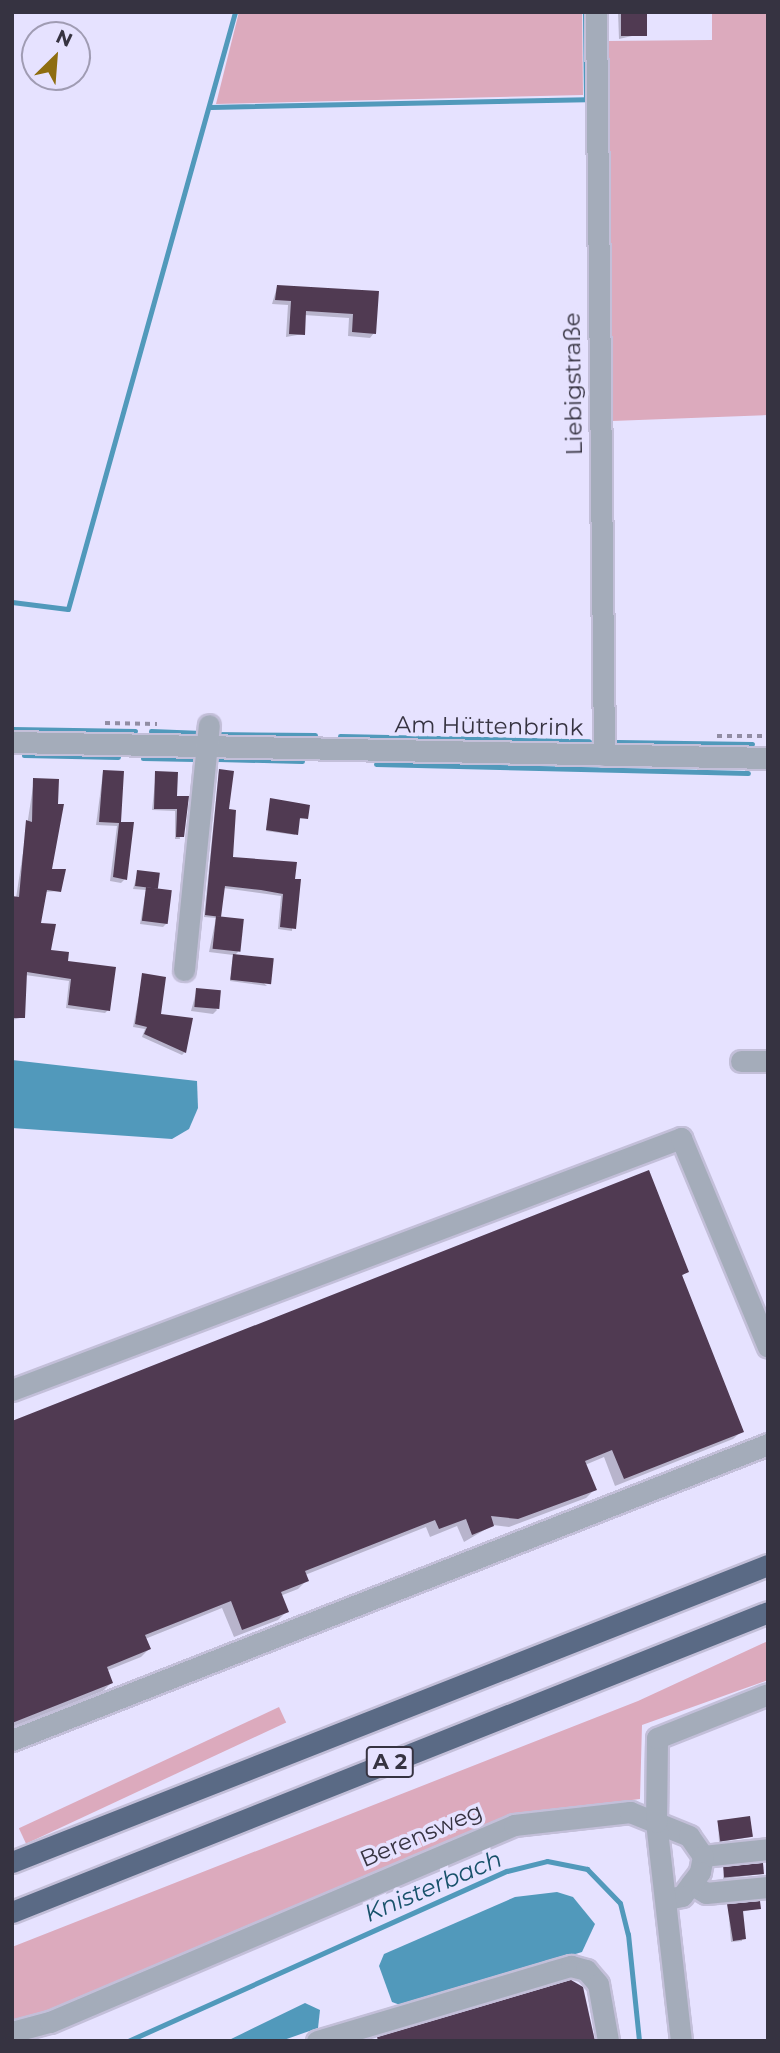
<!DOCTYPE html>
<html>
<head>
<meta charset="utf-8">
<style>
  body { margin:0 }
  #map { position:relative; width:780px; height:2053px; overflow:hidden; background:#e6e2ff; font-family:Montserrat,sans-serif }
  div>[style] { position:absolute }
  .green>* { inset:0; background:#dcaabd; transform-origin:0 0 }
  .water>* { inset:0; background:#5199bb }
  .shadow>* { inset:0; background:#0003 }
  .stream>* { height:5px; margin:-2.5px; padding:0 2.5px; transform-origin:2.5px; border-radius:2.5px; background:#5199bb }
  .building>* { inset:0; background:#503a52; transform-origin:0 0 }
  .path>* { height:3.5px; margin-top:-1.75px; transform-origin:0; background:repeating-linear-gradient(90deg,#918da3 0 5px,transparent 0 10px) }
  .roads { filter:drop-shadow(2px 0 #c3bfd9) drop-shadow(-2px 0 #c3bfd9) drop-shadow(0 2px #c3bfd9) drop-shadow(0 -2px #c3bfd9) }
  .minor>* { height:21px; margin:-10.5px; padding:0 10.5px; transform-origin:10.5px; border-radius:10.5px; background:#a4acba }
  .highway>* { height:21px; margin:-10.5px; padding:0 10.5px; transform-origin:10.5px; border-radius:10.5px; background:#5a6a85 }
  span { translate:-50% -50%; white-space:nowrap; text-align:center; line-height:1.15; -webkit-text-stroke:7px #e6e2ff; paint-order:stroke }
  .shield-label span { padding:2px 5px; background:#e6e2ff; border:2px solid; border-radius:5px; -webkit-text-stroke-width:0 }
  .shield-label { font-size:21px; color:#363341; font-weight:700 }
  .street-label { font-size:23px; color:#363341 }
  .water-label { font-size:24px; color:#17516a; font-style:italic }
  .frame { position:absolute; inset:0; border:14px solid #363341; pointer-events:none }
  .north { position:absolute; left:21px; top:21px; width:70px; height:70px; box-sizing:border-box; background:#e6e2ff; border:2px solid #a09cb3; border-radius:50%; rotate:25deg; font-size:19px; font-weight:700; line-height:28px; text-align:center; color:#363341 }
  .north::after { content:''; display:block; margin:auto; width:24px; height:32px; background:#8e6d10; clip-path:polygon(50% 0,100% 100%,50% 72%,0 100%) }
</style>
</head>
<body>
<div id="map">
  <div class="green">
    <div style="clip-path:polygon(239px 12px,582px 12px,583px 95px,216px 104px)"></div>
    <div style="clip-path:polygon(712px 12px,768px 12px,768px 415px,612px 421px,607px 41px,712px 40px)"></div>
    <div style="clip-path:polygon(768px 1641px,768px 1680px,642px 1725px,640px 1799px,512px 1815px,25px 2020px,12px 2020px,12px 1947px,638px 1701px)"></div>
    <div style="left:279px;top:1707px;width:17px;height:287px;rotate:65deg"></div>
  </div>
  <div class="water">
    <div style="clip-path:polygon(12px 1060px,197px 1081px,198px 1108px,189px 1129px,172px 1139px,12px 1128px)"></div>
    <div style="clip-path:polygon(557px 1892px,573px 1897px,595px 1924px,582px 1952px,403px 2006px,392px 2002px,379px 1966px,384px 1954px,515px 1897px)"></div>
    <div style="clip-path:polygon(305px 2003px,320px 2010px,318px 2028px,281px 2041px,227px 2041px)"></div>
  </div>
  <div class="shadow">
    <div style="clip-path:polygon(618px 12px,645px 12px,645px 33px,619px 39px)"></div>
    <div style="clip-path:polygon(277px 287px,377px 292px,374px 333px,370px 338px,348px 336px,349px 318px,304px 315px,303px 334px,286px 337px,288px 305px,272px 304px)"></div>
    <div style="clip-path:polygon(219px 771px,232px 858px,295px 864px,292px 931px,278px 929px,281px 896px,223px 888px,219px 916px,238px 952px,234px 956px,267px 986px,230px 981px,233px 955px,209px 952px,216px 918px,204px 917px)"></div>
    <div style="clip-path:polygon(103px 772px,122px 772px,119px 824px,125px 879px,121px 883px,110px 881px,117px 826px,96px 825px)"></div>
    <div style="clip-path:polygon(156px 773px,176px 798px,180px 839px,175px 839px,175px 811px,152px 810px)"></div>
    <div style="clip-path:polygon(34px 780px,50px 870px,60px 891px,45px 892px,39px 925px,49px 952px,66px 963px,108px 1010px,105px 1013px,66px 1008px,69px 981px,25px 975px,24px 1017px,12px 1020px,12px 899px,16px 898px)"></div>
    <div style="clip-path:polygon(271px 800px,306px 818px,298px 819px,295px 835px,266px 831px)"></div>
    <div style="clip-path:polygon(138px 872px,157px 887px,167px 923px,163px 927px,140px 924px,146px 890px,133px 889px)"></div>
    <div style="clip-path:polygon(143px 975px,159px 1015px,185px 1052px,182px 1055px,142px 1037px,145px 1029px,133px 1027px)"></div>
    <div style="clip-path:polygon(197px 989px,217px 1010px,213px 1014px,191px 1011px)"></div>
    <div style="clip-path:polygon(687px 1271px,681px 1277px,742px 1431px,733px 1439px,615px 1486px,604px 1457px,585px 1465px,595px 1489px,586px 1498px,509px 1527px,493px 1525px,464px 1542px,457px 1526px,430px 1537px,426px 1527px,305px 1575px,307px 1580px,298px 1589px,280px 1596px,287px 1611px,278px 1620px,234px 1637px,222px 1608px,145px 1639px,149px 1649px,141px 1657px,106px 1671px,111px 1683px,103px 1691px,12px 1727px,12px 1423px)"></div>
    <div style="clip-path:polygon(718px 1821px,751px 1837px,719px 1842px)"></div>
    <div style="clip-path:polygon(724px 1869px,762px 1874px,723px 1879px)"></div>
    <div style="clip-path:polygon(728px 1906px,759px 1908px,741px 1912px,742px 1941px,731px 1942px)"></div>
  </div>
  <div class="stream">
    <div style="left:211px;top:107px;width:375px;rotate:-1.2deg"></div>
    <div style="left:586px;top:99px;width:87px;rotate:-90.7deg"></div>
    <div style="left:12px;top:602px;width:56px;rotate:7.1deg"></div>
    <div style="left:68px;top:609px;width:620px;rotate:-74.37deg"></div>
    <div style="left:12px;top:729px;width:123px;rotate:0.9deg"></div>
    <div style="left:151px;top:731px;width:51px;rotate:2.2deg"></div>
    <div style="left:214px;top:734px;width:101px;rotate:0.6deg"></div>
    <div style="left:340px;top:736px;width:249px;rotate:1.2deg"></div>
    <div style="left:617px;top:742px;width:135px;rotate:0.8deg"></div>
    <div style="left:24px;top:755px;width:94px;rotate:1.2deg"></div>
    <div style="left:143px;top:758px;width:51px;rotate:1.1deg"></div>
    <div style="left:218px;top:759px;width:84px;rotate:1.4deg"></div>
    <div style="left:376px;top:764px;width:372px;rotate:1.4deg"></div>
    <div style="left:128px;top:2041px;width:415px;rotate:-24.2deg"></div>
    <div style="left:507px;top:1871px;width:41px;rotate:-14deg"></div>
    <div style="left:547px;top:1861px;width:41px;rotate:11.3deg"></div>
    <div style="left:587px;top:1869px;width:47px;rotate:45.9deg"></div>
    <div style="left:620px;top:1903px;width:32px;rotate:76deg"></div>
    <div style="left:628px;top:1934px;width:108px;rotate:84.1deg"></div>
  </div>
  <div class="building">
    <div style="left:621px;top:12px;width:26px;height:24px"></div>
    <div style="clip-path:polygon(277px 285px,379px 291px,376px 334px,352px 332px,353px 314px,306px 311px,305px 335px,289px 334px,291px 301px,275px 300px)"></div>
    <div style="clip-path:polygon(219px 769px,234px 771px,229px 809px,236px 810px,233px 857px,297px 862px,295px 879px,301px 879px,296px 929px,280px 927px,283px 894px,261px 890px,225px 886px,221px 917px,205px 915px)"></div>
    <div style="clip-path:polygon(103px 770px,124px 771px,121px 822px,134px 822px,127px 880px,113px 877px,119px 823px,99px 822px)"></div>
    <div style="clip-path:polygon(155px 771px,178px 772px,177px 796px,189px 796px,184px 837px,176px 837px,177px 809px,154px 809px)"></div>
    <div style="clip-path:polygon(33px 778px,59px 779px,58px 804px,64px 804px,52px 869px,66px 869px,61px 892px,47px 890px,41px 923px,56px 924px,51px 950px,69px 952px,68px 961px,116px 967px,110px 1011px,68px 1005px,71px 979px,27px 972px,25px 1018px,12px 1018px,12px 896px,19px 897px,26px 820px,32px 822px)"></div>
    <div style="clip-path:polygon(270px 798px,310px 805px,308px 819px,300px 818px,298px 835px,266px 830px)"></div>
    <div style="left:137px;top:870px;width:23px;height:16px;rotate:7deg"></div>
    <div style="left:146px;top:887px;width:26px;height:34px;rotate:7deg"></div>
    <div style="left:216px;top:916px;width:28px;height:33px;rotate:6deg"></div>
    <div style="left:233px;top:954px;width:41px;height:26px;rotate:6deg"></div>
    <div style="clip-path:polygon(142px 973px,166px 977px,161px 1014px,193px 1018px,186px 1053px,144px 1034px,147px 1027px,135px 1024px)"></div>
    <div style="left:196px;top:988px;width:25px;height:19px;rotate:5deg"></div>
    <div style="clip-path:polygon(649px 1170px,689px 1272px,682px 1275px,744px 1432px,624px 1479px,612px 1450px,585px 1461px,597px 1490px,518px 1519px,491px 1516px,494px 1526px,472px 1535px,466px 1519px,439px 1529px,435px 1520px,305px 1571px,309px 1581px,281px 1592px,289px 1612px,242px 1630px,231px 1601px,145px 1635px,151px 1649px,107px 1667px,113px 1683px,12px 1723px,12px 1421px)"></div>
    <div style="left:750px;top:1816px;width:21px;height:33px;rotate:82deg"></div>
    <div style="left:763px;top:1863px;width:11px;height:40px;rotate:85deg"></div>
    <div style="clip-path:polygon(760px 1901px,761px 1909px,743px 1911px,746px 1939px,733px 1941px,727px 1904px)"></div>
    <div style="clip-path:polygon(571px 1980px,583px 1987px,595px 2041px,378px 2041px,377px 2037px)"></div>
  </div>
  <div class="path">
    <div style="left:105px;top:723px;width:52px;rotate:1.1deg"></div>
    <div style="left:717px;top:736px;width:51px"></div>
  </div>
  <div class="roads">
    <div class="minor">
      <div style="left:596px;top:12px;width:743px;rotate:89.38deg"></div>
      <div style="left:12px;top:742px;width:756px;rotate:1.21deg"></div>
      <div style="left:184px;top:970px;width:246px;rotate:-84.2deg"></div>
      <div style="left:741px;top:1061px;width:27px"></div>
      <div style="left:12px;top:1390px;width:715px;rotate:-20.64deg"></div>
      <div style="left:681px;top:1138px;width:226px;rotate:67.4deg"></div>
      <div style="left:12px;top:1740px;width:812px;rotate:-21.38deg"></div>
      <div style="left:703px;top:1856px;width:65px;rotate:-6.1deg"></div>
      <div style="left:691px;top:1884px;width:17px;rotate:31deg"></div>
      <div style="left:706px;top:1893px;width:62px;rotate:-5.5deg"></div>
      <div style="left:12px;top:2032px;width:39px;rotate:-15deg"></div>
      <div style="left:50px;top:2022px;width:504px;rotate:-23deg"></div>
      <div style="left:514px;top:1825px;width:117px;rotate:-6.4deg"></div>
      <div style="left:630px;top:1812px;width:64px;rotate:22.1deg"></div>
      <div style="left:689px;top:1836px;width:24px;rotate:55deg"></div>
      <div style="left:703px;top:1856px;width:16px;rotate:101deg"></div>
      <div style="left:700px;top:1872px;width:30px;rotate:127deg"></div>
      <div style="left:682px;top:1896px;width:15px;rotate:169deg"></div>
      <div style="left:317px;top:2041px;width:265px;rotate:-16.5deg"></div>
      <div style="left:571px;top:1966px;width:16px;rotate:15deg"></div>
      <div style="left:586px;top:1970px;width:18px;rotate:49deg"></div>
      <div style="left:598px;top:1984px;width:58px;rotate:80deg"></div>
      <div style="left:681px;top:2041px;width:220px;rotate:-96.5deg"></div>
      <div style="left:656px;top:1822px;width:84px;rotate:-89.3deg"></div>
      <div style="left:657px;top:1738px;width:119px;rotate:-21.6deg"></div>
    </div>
    <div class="highway">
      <div style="left:12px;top:1862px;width:812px;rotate:-21.45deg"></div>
      <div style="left:12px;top:1912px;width:813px;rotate:-21.64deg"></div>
    </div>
  </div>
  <div class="shield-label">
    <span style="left:390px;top:1762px">A 2</span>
  </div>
  <div class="street-label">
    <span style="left:573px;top:384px;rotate:-91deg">Liebigstraße</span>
    <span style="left:489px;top:726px;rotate:1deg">Am Hüttenbrink</span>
    <span style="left:421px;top:1835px;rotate:-23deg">Berensweg</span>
  </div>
  <div class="water-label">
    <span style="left:433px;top:1886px;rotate:-23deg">Knisterbach</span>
  </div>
  <div class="frame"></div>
  <div class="north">N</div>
</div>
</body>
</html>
